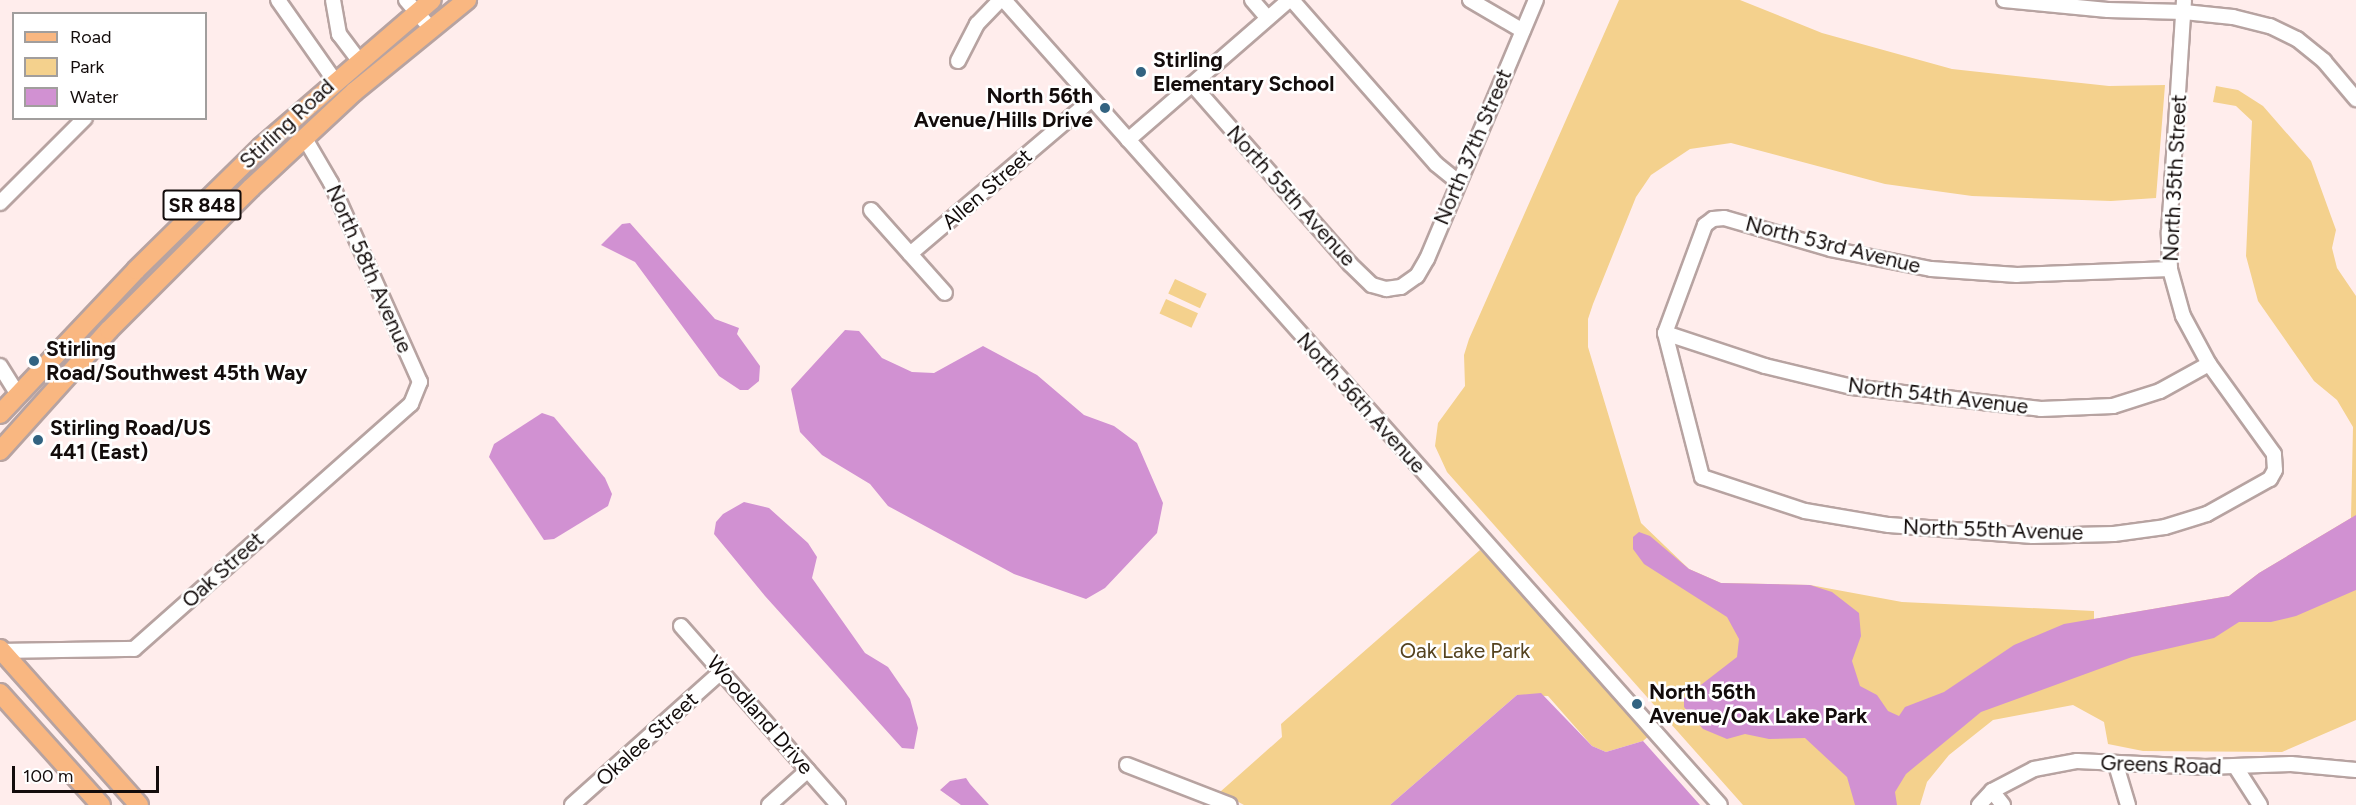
<!DOCTYPE html>
<html>
<head>
<meta charset="utf-8">
<style>
  body { margin:0 }
  #map { position:relative; width:2356px; height:805px; overflow:hidden; background:#ffedec; font-family:Figtree,sans-serif }
  div>[style] { position:absolute }
  .green>* { inset:0; background:#f4d18d; transform-origin:0 0 }
  .water>* { inset:0; background:#d191d2 }
  .roads { filter:drop-shadow(2px 0 #b7a3a1) drop-shadow(-2px 0 #b7a3a1) drop-shadow(0 2px #b7a3a1) drop-shadow(0 -2px #b7a3a1) }
  .minor>* { height:14px; margin:-7px; padding:0 7px; transform-origin:7px; border-radius:7px; background:#fff }
  .major>* { height:18px; margin:-9px; padding:0 9px; transform-origin:9px; border-radius:9px; background:#f9b781 }
  .dots>* { width:16px; height:16px; translate:-50% -50%; box-sizing:border-box; border:3px solid #fff; border-radius:50% }
  span { translate:-50% -50%; white-space:nowrap; text-align:center; line-height:1.15; -webkit-text-stroke:5px #fff; paint-order:stroke }
  .shield-label span { padding:2px 4px; background:#fff; border:2px solid; border-radius:4px; -webkit-text-stroke-width:0 }
  .shield-label { font-size:20px; color:#130c0b; font-weight:700 }
  .poi-label { font-size:21px; color:#130c0b; font-weight:700 }
  .left { translate:0 -50%; text-align:left }
  .right { translate:-100% -50%; text-align:right }
  .street-label { font-size:21px; color:#130c0b }
  .park-label { font-size:21px; color:#55431f }
  .legend { position:absolute; left:12px; top:12px; width:195px; height:108px; box-sizing:border-box; background:#fff; border:2px solid #a19e9d; margin:0; padding:8px 10px; list-style:none; font-size:18px; color:#130c0b }
  .legend li { display:flex; align-items:center; gap:12px; height:30px }
  .legend b { width:30px; border:2px solid #a19e9d }
  .scale { position:absolute; left:12px; top:766px; width:147px; height:27px; box-sizing:border-box; border:3px solid #130c0b; border-top:0; padding-left:8px; font-size:18px; line-height:21px; white-space:nowrap; color:#130c0b; -webkit-text-stroke:4px #fff; paint-order:stroke }
</style>
</head>
<body>
<div id="map">
  <div class="green">
    <div style="clip-path:polygon(1619px 0,1740px 0,1822px 33px,1952px 69px,2109px 86px,2165px 85px,2156px 198px,2111px 201px,1972px 196px,1885px 184px,1731px 143px,1690px 149px,1651px 175px,1636px 197px,1593px 304px,1588px 319px,1588px 347px,1641px 523px,1689px 569px,1721px 583px,1810px 585px,1902px 602px,2094px 611px,2094px 619px,2229px 596px,2259px 573px,2351px 518px,2353px 427px,2337px 400px,2314px 381px,2258px 301px,2246px 256px,2252px 121px,2236px 106px,2213px 102px,2216px 86px,2238px 90px,2263px 106px,2311px 161px,2336px 230px,2332px 248px,2337px 268px,2356px 296px,2356px 720px,2282px 752px,2143px 751px,2108px 744px,2104px 722px,2073px 705px,1993px 720px,1949px 755px,1927px 782px,1920px 805px,1743px 805px,1447px 472px,1435px 446px,1438px 423px,1465px 386px,1464px 355px,1469px 339px)"></div>
    <div style="left:1175px;top:279px;width:35px;height:16px;rotate:25deg"></div>
    <div style="left:1166px;top:299px;width:35px;height:16px;rotate:24deg"></div>
    <div style="clip-path:polygon(1480px 550px,1547px 618px,1651px 734px,1643px 741px,1606px 752px,1592px 746px,1548px 696px,1517px 695px,1390px 805px,1244px 805px,1220px 792px,1282px 737px,1281px 724px)"></div>
  </div>
  <div class="water">
    <div style="clip-path:polygon(630px 223px,715px 319px,739px 328px,737px 334px,760px 366px,759px 381px,748px 390px,740px 390px,719px 376px,635px 262px,601px 245px,622px 224px)"></div>
    <div style="clip-path:polygon(845px 330px,859px 331px,882px 358px,912px 372px,934px 373px,983px 346px,1037px 375px,1084px 415px,1114px 426px,1137px 443px,1163px 503px,1157px 533px,1105px 588px,1086px 599px,1014px 574px,888px 506px,870px 484px,822px 455px,800px 432px,791px 389px)"></div>
    <div style="clip-path:polygon(542px 413px,554px 417px,605px 478px,612px 494px,608px 506px,554px 539px,544px 540px,489px 457px,494px 444px)"></div>
    <div style="clip-path:polygon(744px 502px,769px 508px,808px 543px,817px 557px,812px 578px,865px 653px,888px 667px,910px 699px,918px 728px,914px 749px,902px 748px,765px 596px,714px 534px,716px 522px,723px 514px)"></div>
    <div style="clip-path:polygon(2356px 515px,2356px 590px,2296px 616px,2271px 622px,2239px 622px,2214px 638px,2132px 657px,1981px 712px,1906px 774px,1895px 792px,1897px 805px,1855px 805px,1847px 777px,1805px 738px,1769px 739px,1745px 734px,1727px 739px,1703px 729px,1684px 707px,1684px 698px,1737px 657px,1739px 639px,1727px 617px,1644px 564px,1633px 549px,1633px 537px,1639px 532px,1650px 536px,1689px 569px,1721px 583px,1810px 585px,1832px 592px,1859px 613px,1861px 636px,1852px 661px,1860px 686px,1877px 695px,1888px 711px,1899px 716px,1905px 707px,1944px 692px,2014px 645px,2064px 624px,2229px 596px,2259px 573px)"></div>
    <div style="clip-path:polygon(1541px 693px,1592px 746px,1606px 752px,1643px 741px,1700px 805px,1390px 805px,1517px 695px)"></div>
    <div style="clip-path:polygon(966px 778px,970px 784px,989px 805px,961px 805px,940px 790px,950px 781px)"></div>
  </div>
  <div class="roads">
    <div class="minor">
      <div style="left:278px;top:0;width:99px;rotate:54.9deg"></div>
      <div style="left:333px;top:0;width:35px;rotate:80deg"></div>
      <div style="left:339px;top:34px;width:34px;rotate:53deg"></div>
      <div style="left:406px;top:0;width:38px;rotate:49deg"></div>
      <div style="left:1004px;top:0;width:1077px;rotate:48.35deg"></div>
      <div style="left:1252px;top:0;width:23px;rotate:49deg"></div>
      <div style="left:1292px;top:0;width:218px;rotate:48.7deg"></div>
      <div style="left:1436px;top:164px;width:27px;rotate:39deg"></div>
      <div style="left:1470px;top:0;width:61px;rotate:30.3deg"></div>
      <div style="left:2004px;top:0;width:104px;rotate:5.5deg"></div>
      <div style="left:2108px;top:10px;width:76px;rotate:1.5deg"></div>
      <div style="left:2184px;top:12px;width:49px;rotate:5.8deg"></div>
      <div style="left:2233px;top:17px;width:38px;rotate:14deg"></div>
      <div style="left:2270px;top:26px;width:30px;rotate:26deg"></div>
      <div style="left:2297px;top:39px;width:35px;rotate:39deg"></div>
      <div style="left:2324px;top:61px;width:50px;rotate:49.9deg"></div>
      <div style="left:958px;top:61px;width:42px;rotate:-62.8deg"></div>
      <div style="left:977px;top:24px;width:33px;rotate:-46deg"></div>
      <div style="left:1192px;top:84px;width:240px;rotate:48.7deg"></div>
      <div style="left:1350px;top:264px;width:30px;rotate:44deg"></div>
      <div style="left:1372px;top:285px;width:15px;rotate:16deg"></div>
      <div style="left:1386px;top:289px;width:15px;rotate:-8deg"></div>
      <div style="left:1401px;top:287px;width:19px;rotate:-35deg"></div>
      <div style="left:1417px;top:276px;width:20px;rotate:-60deg"></div>
      <div style="left:1427px;top:259px;width:281px;rotate:-67.2deg"></div>
      <div style="left:1128px;top:140px;width:213px;rotate:-41deg"></div>
      <div style="left:0;top:203px;width:120px;rotate:-45deg"></div>
      <div style="left:871px;top:210px;width:111px;rotate:48.3deg"></div>
      <div style="left:910px;top:254px;width:238px;rotate:-40.4deg"></div>
      <div style="left:2170px;top:269px;width:153px;rotate:177.8deg"></div>
      <div style="left:2017px;top:275px;width:86px;rotate:-176deg"></div>
      <div style="left:1931px;top:269px;width:102px;rotate:-168.7deg"></div>
      <div style="left:1831px;top:249px;width:111px;rotate:-163.8deg"></div>
      <div style="left:1724px;top:218px;width:11px;rotate:175deg"></div>
      <div style="left:1713px;top:219px;width:10px;rotate:143deg"></div>
      <div style="left:1705px;top:225px;width:115px;rotate:110.3deg"></div>
      <div style="left:1665px;top:333px;width:149px;rotate:75.6deg"></div>
      <div style="left:1702px;top:477px;width:108px;rotate:18.3deg"></div>
      <div style="left:1805px;top:511px;width:85px;rotate:9.5deg"></div>
      <div style="left:1889px;top:525px;width:144px;rotate:4.4deg"></div>
      <div style="left:2033px;top:536px;width:81px;rotate:-1.4deg"></div>
      <div style="left:2114px;top:534px;width:51px;rotate:-7.8deg"></div>
      <div style="left:2165px;top:527px;width:44px;rotate:-17.2deg"></div>
      <div style="left:2207px;top:514px;width:72px;rotate:-29.1deg"></div>
      <div style="left:2270px;top:479px;width:10px;rotate:-61deg"></div>
      <div style="left:2275px;top:470px;width:16px;rotate:-94deg"></div>
      <div style="left:2274px;top:454px;width:111px;rotate:-125.8deg"></div>
      <div style="left:2209px;top:364px;width:55px;rotate:-118.4deg"></div>
      <div style="left:2183px;top:316px;width:49px;rotate:-105.5deg"></div>
      <div style="left:2170px;top:269px;width:37px;rotate:-92deg"></div>
      <div style="left:2169px;top:232px;width:232px;rotate:-86.3deg"></div>
      <div style="left:1665px;top:333px;width:105px;rotate:18.3deg"></div>
      <div style="left:1765px;top:366px;width:89px;rotate:13.6deg"></div>
      <div style="left:1852px;top:387px;width:190px;rotate:6.6deg"></div>
      <div style="left:2041px;top:409px;width:72px;rotate:-2.4deg"></div>
      <div style="left:2113px;top:406px;width:49px;rotate:-17.7deg"></div>
      <div style="left:2160px;top:391px;width:56px;rotate:-28.9deg"></div>
      <div style="left:0;top:366px;width:34px;rotate:58deg"></div>
      <div style="left:681px;top:626px;width:238px;rotate:48.7deg"></div>
      <div style="left:2px;top:651px;width:132px;rotate:-0.9deg"></div>
      <div style="left:134px;top:649px;width:370px;rotate:-41.5deg"></div>
      <div style="left:411px;top:404px;width:24px;rotate:-68deg"></div>
      <div style="left:420px;top:382px;width:218px;rotate:-114.1deg"></div>
      <div style="left:331px;top:183px;width:53px;rotate:-120.4deg"></div>
      <div style="left:1127px;top:765px;width:110px;rotate:21.2deg"></div>
      <div style="left:2116px;top:765px;width:42px;rotate:73.3deg"></div>
      <div style="left:2235px;top:766px;width:46px;rotate:57.3deg"></div>
      <div style="left:1992px;top:791px;width:18px;rotate:52deg"></div>
      <div style="left:572px;top:805px;width:200px;rotate:-41.8deg"></div>
      <div style="left:769px;top:805px;width:52px;rotate:-41.9deg"></div>
      <div style="left:1979px;top:805px;width:19px;rotate:-47deg"></div>
      <div style="left:1992px;top:791px;width:47px;rotate:-27.6deg"></div>
      <div style="left:2034px;top:769px;width:44px;rotate:-10.5deg"></div>
      <div style="left:2077px;top:761px;width:128px;rotate:2.7deg"></div>
      <div style="left:2205px;top:767px;width:86px;rotate:-2deg"></div>
      <div style="left:2291px;top:764px;width:65px;rotate:5.3deg"></div>
    </div>
    <div class="major">
      <div style="left:0;top:414px;width:198px;rotate:-46.6deg"></div>
      <div style="left:136px;top:270px;width:175px;rotate:-44.5deg"></div>
      <div style="left:261px;top:147px;width:225px;rotate:-40.7deg"></div>
      <div style="left:0;top:451px;width:163px;rotate:-48deg"></div>
      <div style="left:109px;top:330px;width:201px;rotate:-45deg"></div>
      <div style="left:251px;top:188px;width:141px;rotate:-43deg"></div>
      <div style="left:354px;top:92px;width:146px;rotate:-39.2deg"></div>
      <div style="left:0;top:649px;width:209px;rotate:48.3deg"></div>
      <div style="left:0;top:693px;width:151px;rotate:48deg"></div>
    </div>
  </div>
  <div class="dots">
    <div style="left:1141px;top:72px;background:#326381"></div>
    <div style="left:1105px;top:108px;background:#326381"></div>
    <div style="left:34px;top:361px;background:#326381"></div>
    <div style="left:38px;top:440px;background:#326381"></div>
    <div style="left:1637px;top:704px;background:#326381"></div>
  </div>
  <div class="shield-label">
    <span style="left:202px;top:205px">SR 848</span>
  </div>
  <div class="poi-label">
    <span class="left" style="left:1153px;top:72px">Stirling<br>Elementary School</span>
    <span class="right" style="left:1093px;top:108px">North 56th<br>Avenue/Hills Drive</span>
    <span class="left" style="left:46px;top:361px">Stirling<br>Road/Southwest 45th Way</span>
    <span class="left" style="left:50px;top:440px">Stirling Road/US<br>441 (East)</span>
    <span class="left" style="left:1649px;top:704px">North 56th<br>Avenue/Oak Lake Park</span>
  </div>
  <div class="street-label">
    <span style="left:287px;top:124px;rotate:-43deg">Stirling Road</span>
    <span style="left:1473px;top:147px;rotate:-67deg">North 37th Street</span>
    <span style="left:2175px;top:178px;rotate:-87deg">North 35th Street</span>
    <span style="left:987px;top:189px;rotate:-41deg">Allen Street</span>
    <span style="left:1291px;top:196px;rotate:48deg">North 55th Avenue</span>
    <span style="left:1833px;top:245px;rotate:14deg">North 53rd Avenue</span>
    <span style="left:369px;top:269px;rotate:66deg">North 58th Avenue</span>
    <span style="left:1938px;top:396px;rotate:7deg">North 54th Avenue</span>
    <span style="left:1361px;top:403px;rotate:48deg">North 56th Avenue</span>
    <span style="left:1993px;top:530px;rotate:2deg">North 55th Avenue</span>
    <span style="left:223px;top:570px;rotate:-42deg">Oak Street</span>
    <span style="left:760px;top:715px;rotate:49deg">Woodland Drive</span>
    <span style="left:647px;top:739px;rotate:-42deg">Okalee Street</span>
    <span style="left:2161px;top:765px;rotate:2deg">Greens Road</span>
  </div>
  <div class="park-label">
    <span style="left:1465px;top:651px">Oak Lake Park</span>
  </div>
  <ul class="legend">
  <li><b style="height:8px;background:#f9b781"></b>Road</li>
  <li><b style="height:16px;background:#f4d18d"></b>Park</li>
  <li><b style="height:16px;background:#d191d2"></b>Water</li>
  </ul>
  <div class="scale">100 m</div>
</div>
</body>
</html>
